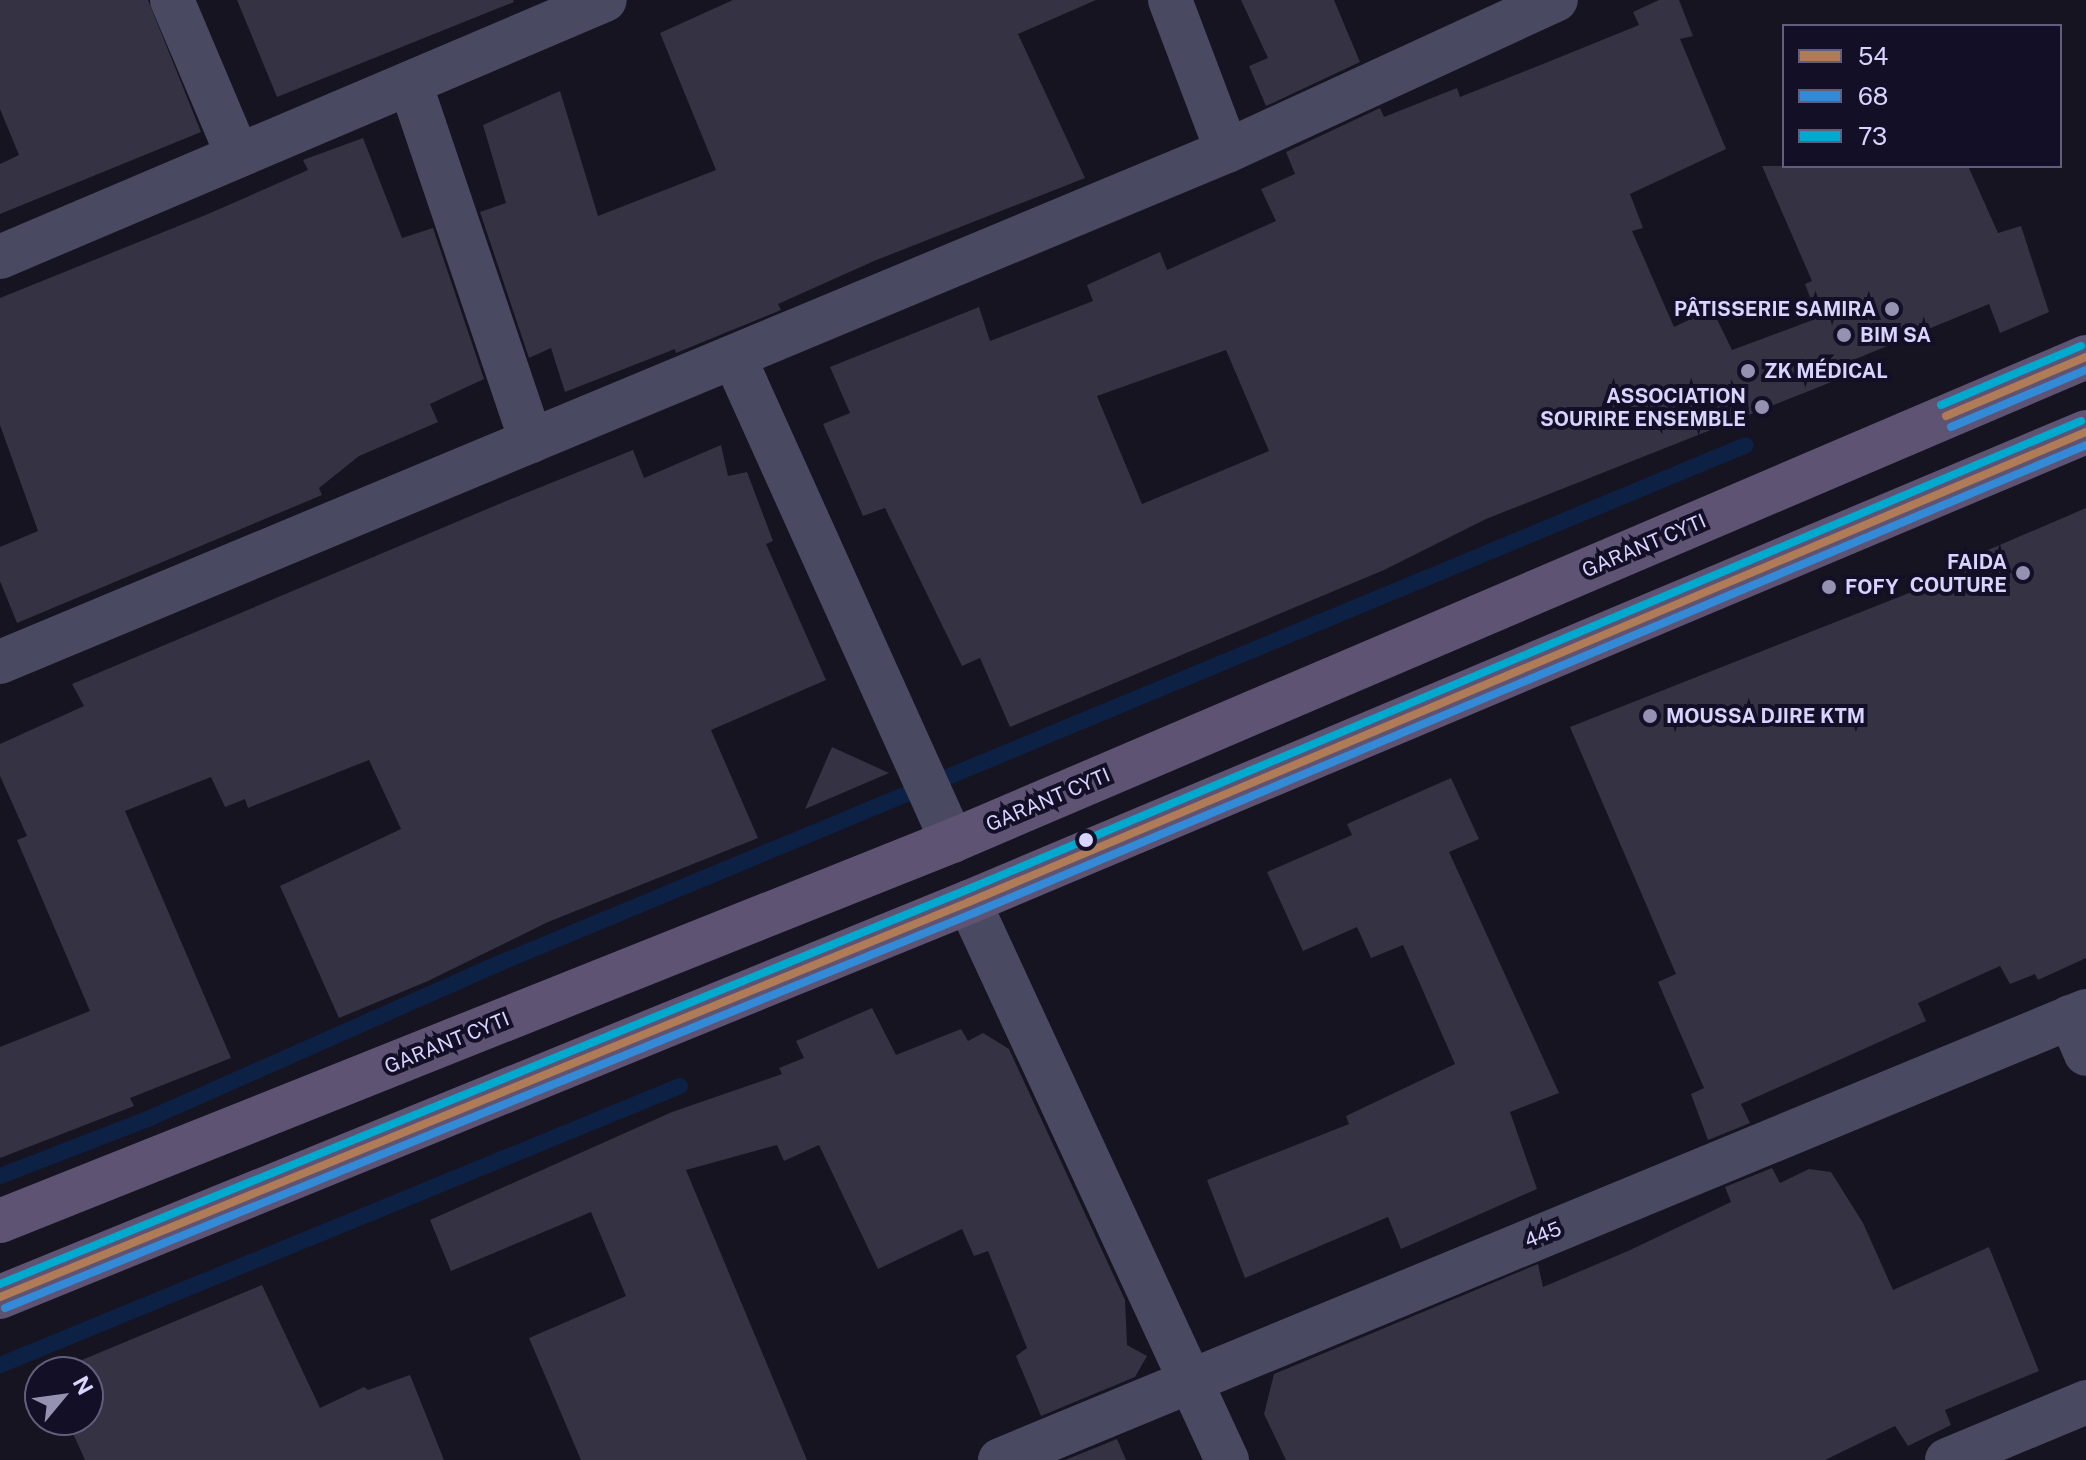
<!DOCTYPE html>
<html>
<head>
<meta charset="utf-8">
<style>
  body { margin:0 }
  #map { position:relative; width:2086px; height:1460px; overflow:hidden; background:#161421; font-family:"Public Sans",sans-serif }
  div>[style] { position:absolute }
  .stream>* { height:16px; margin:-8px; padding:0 8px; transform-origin:8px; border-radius:8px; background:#0d2144 }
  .building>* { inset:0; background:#343243 }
  .minor>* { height:44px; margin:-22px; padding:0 22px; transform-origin:22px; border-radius:22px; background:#4a4962 }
  .major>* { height:44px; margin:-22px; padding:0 22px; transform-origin:22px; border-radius:22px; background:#5e5373 }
  .bus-1>* { height:8px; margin:-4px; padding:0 4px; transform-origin:4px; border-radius:4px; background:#b07c57 }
  .bus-2>* { height:8px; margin:-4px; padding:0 4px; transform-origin:4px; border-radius:4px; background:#338bd7 }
  .bus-3>* { height:8px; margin:-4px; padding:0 4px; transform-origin:4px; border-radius:4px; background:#00a9ce }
  .dots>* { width:22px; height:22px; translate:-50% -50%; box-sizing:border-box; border:4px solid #130f26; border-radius:50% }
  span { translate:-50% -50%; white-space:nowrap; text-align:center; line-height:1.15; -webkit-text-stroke:8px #130f26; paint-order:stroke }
  .poi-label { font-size:20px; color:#d9d4ff; font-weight:700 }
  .right { translate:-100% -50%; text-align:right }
  .left { translate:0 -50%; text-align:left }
  .street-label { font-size:20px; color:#d9d4ff }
  .legend { position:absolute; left:1782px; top:24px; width:280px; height:144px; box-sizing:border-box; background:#130f26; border:2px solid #625e7d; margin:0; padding:10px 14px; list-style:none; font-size:24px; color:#d9d4ff }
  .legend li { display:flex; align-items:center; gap:16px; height:40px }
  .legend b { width:40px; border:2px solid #625e7d }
  .north { position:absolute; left:24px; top:1356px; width:80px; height:80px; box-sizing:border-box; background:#130f26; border:2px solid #625e7d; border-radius:50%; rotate:61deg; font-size:22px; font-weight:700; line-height:32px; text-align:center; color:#d9d4ff }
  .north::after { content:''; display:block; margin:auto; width:28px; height:36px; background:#9591b1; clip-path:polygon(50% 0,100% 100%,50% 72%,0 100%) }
</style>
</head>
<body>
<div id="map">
  <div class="stream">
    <div style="left:0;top:1176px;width:161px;rotate:-21.1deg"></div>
    <div style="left:150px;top:1118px;width:383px;rotate:-23.9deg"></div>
    <div style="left:500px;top:963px;width:1349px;rotate:-22.57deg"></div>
    <div style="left:0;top:1365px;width:735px;rotate:-22.31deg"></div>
  </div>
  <div class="building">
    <div style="clip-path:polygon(0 0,148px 0,201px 132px,0 214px,0 164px,19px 155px,0 109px)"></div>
    <div style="clip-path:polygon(237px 0,513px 0,514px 2px,277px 97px)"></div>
    <div style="clip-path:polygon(733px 0,1096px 0,1018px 34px,1085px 178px,874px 261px,778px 304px,781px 310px,676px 353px,675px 349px,565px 392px,551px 348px,529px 358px,480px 212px,506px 203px,483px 125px,560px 91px,598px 216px,716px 170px,660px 33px)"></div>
    <div style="clip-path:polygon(1241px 0,1334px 0,1360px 62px,1266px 106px,1249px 66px,1268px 58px)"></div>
    <div style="clip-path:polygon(evenodd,1659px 0,1679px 0,1693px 36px,1680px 39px,1726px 149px,1630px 194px,1643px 228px,1632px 231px,1674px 327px,1712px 309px,1732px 350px,1818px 318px,1805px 284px,1812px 281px,1762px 166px,1968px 166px,1998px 233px,2021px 226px,2049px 312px,2000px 333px,1989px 304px,1829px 370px,1834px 381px,1486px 519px,1384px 570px,1010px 727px,980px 658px,962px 666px,885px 508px,863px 516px,823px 424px,850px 413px,830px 367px,979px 307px,990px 341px,1093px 301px,1087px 285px,1160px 252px,1167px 270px,1276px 221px,1261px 189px,1295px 174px,1286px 152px,1380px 108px,1384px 117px,1457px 88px,1460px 97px,1543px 64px,1639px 25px,1633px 12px,1659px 0,1226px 350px,1269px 451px,1142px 504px,1097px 396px,1226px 350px)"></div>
    <div style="clip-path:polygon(363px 138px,402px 238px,433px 228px,484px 379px,430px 404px,438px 422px,359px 456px,319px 488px,322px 495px,17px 623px,0 581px,0 547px,38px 531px,0 425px,0 298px,208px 214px,308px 170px,303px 160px)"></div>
    <div style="clip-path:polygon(721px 445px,728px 476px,747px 472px,773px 541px,766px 544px,826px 680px,711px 730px,758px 838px,548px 922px,428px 981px,339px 1018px,280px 886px,401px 829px,369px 760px,248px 808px,245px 799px,225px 807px,211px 777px,125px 811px,231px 1058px,130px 1098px,134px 1106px,0 1158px,0 1047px,90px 1011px,17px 840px,27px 836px,0 776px,0 744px,84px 706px,72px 684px,499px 504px,633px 450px,644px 478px)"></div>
    <div style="clip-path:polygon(2086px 508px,2086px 958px,2038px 980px,2035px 974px,2010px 984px,2000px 966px,1918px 1003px,1926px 1021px,1741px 1104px,1750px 1123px,1708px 1140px,1691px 1094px,1704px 1088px,1658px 982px,1676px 974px,1570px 727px,1985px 563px,1981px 553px)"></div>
    <div style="clip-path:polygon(832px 747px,889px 773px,805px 809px)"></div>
    <div style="clip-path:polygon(1451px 778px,1479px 839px,1449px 852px,1559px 1093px,1510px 1112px,1537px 1189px,1401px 1249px,1388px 1217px,1245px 1278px,1207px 1180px,1349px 1124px,1346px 1116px,1455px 1064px,1403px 945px,1371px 958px,1357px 927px,1303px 951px,1267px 872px,1352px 835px,1347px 824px)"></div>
    <div style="clip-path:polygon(872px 1008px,896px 1055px,961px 1029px,968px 1041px,983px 1033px,1009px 1049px,1125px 1300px,1127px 1345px,1147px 1356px,1135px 1377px,1041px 1416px,1016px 1356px,1027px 1348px,988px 1251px,974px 1256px,962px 1229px,878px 1269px,819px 1145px,784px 1161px,777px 1145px,686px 1170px,807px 1460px,581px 1460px,529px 1338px,626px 1296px,591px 1212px,451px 1271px,430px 1220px,672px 1112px,782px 1074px,779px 1068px,804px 1058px,796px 1041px)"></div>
    <div style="clip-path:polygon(1772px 1168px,1780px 1183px,1809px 1169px,1831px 1172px,1863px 1223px,1893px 1290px,1989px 1247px,2039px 1371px,1945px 1410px,1951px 1425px,1908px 1446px,1895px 1426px,1825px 1460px,1286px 1460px,1264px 1414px,1274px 1374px,1538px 1264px,1543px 1287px,1628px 1251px,1731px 1202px,1725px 1187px)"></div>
    <div style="clip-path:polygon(262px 1285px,320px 1408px,364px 1387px,368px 1390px,410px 1375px,444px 1460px,85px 1460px,71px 1429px,63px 1433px,58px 1420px,88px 1420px,88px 1372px,53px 1372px)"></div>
    <div style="clip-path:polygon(1117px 1439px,1126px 1460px,1065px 1460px)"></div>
  </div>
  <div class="minor">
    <div style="left:172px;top:0;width:169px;rotate:67.1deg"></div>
    <div style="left:1170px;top:0;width:161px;rotate:69.3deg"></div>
    <div style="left:410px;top:83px;width:378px;rotate:71.3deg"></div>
    <div style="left:0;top:257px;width:657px;rotate:-23.02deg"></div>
    <div style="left:734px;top:357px;width:531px;rotate:65.75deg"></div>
    <div style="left:0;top:662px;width:1329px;rotate:-22.61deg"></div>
    <div style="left:1227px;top:151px;width:362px;rotate:-24.7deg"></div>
    <div style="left:969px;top:902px;width:615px;rotate:65.19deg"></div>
    <div style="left:2070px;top:1017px;width:40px;rotate:66.6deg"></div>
    <div style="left:1000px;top:1460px;width:1175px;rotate:-22.46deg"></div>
    <div style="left:1947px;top:1460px;width:151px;rotate:-22.6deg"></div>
  </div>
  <div class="major">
    <div style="left:0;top:1221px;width:1025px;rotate:-21.76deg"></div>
    <div style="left:952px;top:841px;width:1233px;rotate:-23.11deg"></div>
    <div style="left:0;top:1297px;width:1046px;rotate:-22.18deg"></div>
    <div style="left:969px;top:902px;width:1212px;rotate:-22.82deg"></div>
  </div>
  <div class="bus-1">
    <div style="left:1946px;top:416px;width:152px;rotate:-22.9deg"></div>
    <div style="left:0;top:1297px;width:1046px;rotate:-22.18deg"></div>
    <div style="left:969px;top:902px;width:1212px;rotate:-22.82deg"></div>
  </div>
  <div class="bus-2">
    <div style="left:1951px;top:427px;width:147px;rotate:-22.9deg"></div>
    <div style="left:5px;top:1308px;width:1046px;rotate:-22.18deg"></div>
    <div style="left:974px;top:913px;width:1206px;rotate:-22.82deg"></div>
  </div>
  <div class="bus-3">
    <div style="left:1941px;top:405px;width:152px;rotate:-22.9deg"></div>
    <div style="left:0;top:1284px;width:1041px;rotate:-22.18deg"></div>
    <div style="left:964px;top:891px;width:1212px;rotate:-22.82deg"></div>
  </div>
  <div class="dots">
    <div style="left:1892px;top:309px;background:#9591b1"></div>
    <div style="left:1844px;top:335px;background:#9591b1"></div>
    <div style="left:1748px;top:371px;background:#9591b1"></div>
    <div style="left:1762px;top:407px;background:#9591b1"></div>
    <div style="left:2023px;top:573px;background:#9591b1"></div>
    <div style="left:1829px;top:587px;background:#9591b1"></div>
    <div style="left:1650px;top:716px;background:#9591b1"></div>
    <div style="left:1086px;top:840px;background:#d9d4ff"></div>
  </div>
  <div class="poi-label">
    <span class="right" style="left:1876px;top:309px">PÂTISSERIE SAMIRA</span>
    <span class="left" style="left:1860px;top:335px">BIM SA</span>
    <span class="left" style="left:1764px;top:371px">ZK MÉDICAL</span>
    <span class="right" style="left:1746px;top:408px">ASSOCIATION<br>SOURIRE ENSEMBLE</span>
    <span class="right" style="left:2007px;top:574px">FAIDA<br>COUTURE</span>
    <span class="left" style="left:1845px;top:587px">FOFY</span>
    <span class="left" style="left:1666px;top:716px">MOUSSA DJIRE KTM</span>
  </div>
  <div class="street-label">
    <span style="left:1644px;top:546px;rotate:-23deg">GARANT CYTI</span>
    <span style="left:1048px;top:800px;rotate:-23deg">GARANT CYTI</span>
    <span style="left:447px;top:1043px;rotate:-22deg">GARANT CYTI</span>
    <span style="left:1543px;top:1235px;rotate:-22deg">445</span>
  </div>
  <ul class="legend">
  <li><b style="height:10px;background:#b07c57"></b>54</li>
  <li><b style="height:10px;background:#338bd7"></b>68</li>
  <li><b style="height:10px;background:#00a9ce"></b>73</li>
  </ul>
  <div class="north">N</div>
</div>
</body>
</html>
